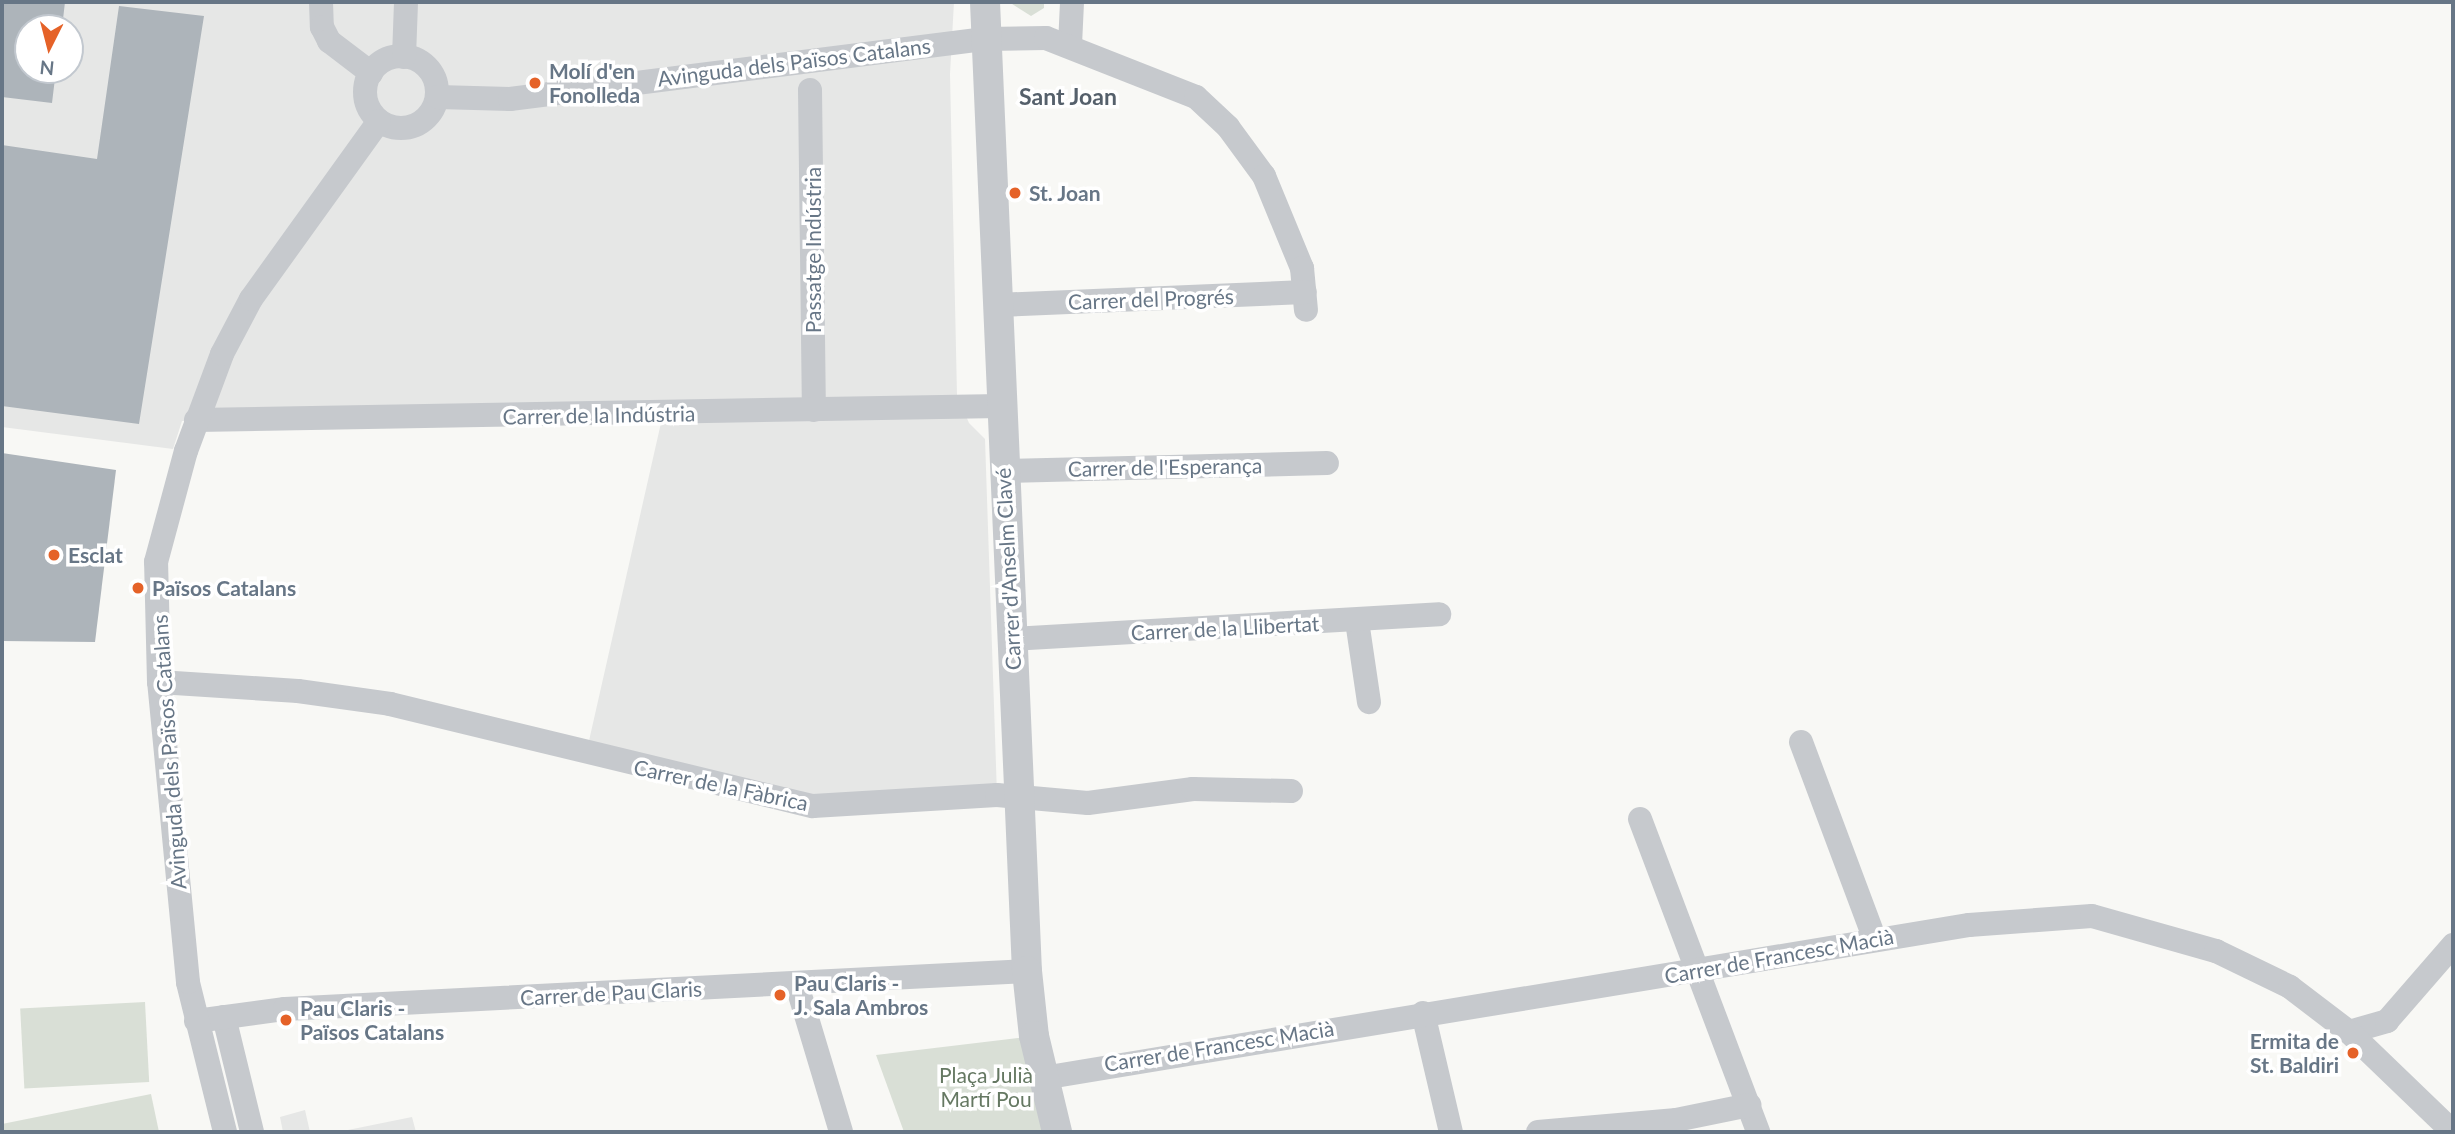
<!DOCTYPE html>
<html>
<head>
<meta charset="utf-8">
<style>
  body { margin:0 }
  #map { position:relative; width:2455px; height:1134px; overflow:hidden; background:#f8f8f5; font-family:Lato,sans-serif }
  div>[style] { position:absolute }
  .built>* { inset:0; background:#e6e7e6 }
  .green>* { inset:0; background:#d9dfd6; transform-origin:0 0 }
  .building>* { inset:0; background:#adb4ba }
  .minor>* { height:24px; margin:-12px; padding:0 12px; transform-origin:12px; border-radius:12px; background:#c6c9cd }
  .minor>.ring { margin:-12px; padding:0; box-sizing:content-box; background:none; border:24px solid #c6c9cd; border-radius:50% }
  .tertiary>* { height:30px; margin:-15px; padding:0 15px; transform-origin:15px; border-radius:15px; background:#c6c9cd }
  .dots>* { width:19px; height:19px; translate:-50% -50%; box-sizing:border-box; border:4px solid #fff; border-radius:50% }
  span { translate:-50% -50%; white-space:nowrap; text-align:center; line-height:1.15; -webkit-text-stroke:7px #fff; paint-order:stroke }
  .street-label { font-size:21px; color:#677686 }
  .poi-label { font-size:21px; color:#677686; font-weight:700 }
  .left { translate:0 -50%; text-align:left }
  .right { translate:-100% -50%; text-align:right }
  .park-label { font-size:21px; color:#657862 }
  .neighbourhood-label { font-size:23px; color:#55606b; font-weight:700 }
  .frame { position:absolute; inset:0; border:4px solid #677686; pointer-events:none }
  .north { position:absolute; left:14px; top:14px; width:70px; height:70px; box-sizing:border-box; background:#fff; border:2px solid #c2c8cf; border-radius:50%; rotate:186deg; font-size:19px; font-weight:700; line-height:28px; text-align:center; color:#677686 }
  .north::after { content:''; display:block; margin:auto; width:24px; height:32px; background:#e56228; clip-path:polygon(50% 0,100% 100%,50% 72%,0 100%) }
</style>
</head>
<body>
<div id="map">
  <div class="built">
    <div style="clip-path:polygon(evenodd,2px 2px,954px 2px,950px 74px,957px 395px,969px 423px,985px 439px,997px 795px,849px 806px,586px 754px,663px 414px,182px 421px,173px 449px,2px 427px,2px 2px,28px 28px,70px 28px,70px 70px,28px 70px,28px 28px)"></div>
    <div style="clip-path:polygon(305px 1110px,310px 1132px,283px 1132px,280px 1117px)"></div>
    <div style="clip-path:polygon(412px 1117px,416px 1132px,338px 1132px)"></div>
  </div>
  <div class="green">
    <div style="clip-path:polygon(1009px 2px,1044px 2px,1044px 8px,1031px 16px)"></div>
    <div style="left:145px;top:1002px;width:80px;height:125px;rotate:87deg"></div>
    <div style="clip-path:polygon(1026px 1037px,1047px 1132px,904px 1132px,876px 1055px)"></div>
    <div style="clip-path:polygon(151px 1094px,159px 1132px,2px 1132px,2px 1124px)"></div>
  </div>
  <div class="building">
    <div style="clip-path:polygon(2px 2px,65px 2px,62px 28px,28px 28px,28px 70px,56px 70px,52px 103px,2px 97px)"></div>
    <div style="clip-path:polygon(119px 6px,204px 16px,139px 424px,2px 406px,2px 145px,97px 159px)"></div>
    <div style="clip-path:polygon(2px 453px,116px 470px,95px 642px,2px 641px)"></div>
  </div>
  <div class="minor">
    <div style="left:321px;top:2px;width:25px;rotate:88deg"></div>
    <div style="left:322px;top:27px;width:16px;rotate:63deg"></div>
    <div style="left:329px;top:41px;width:53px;rotate:37.3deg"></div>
    <div style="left:1070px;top:45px;width:43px;rotate:-87.3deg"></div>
    <div class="ring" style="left:365px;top:56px;width:48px;height:48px"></div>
    <div style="left:404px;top:57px;width:55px;rotate:-87.9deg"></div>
    <div style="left:810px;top:90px;width:320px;rotate:89.3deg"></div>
    <div style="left:438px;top:97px;width:72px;rotate:1.6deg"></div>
    <div style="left:510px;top:99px;width:479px;rotate:-7.2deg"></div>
    <div style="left:985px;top:39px;width:61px;rotate:-0.9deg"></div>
    <div style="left:1046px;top:38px;width:161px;rotate:21.5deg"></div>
    <div style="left:1196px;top:97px;width:44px;rotate:43.2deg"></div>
    <div style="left:1228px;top:127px;width:61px;rotate:53.7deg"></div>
    <div style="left:1264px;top:176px;width:100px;rotate:67.6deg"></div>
    <div style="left:1302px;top:268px;width:42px;rotate:84.6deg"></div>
    <div style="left:997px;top:305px;width:308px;rotate:-2.4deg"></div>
    <div style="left:196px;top:420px;width:805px;rotate:-1deg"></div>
    <div style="left:1003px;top:471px;width:324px;rotate:-1.4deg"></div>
    <div style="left:1357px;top:621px;width:82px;rotate:81.6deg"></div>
    <div style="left:1011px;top:639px;width:429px;rotate:-3.3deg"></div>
    <div style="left:159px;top:682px;width:139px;rotate:3.7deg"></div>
    <div style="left:298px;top:691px;width:93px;rotate:8deg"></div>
    <div style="left:390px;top:704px;width:435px;rotate:13.6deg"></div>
    <div style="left:813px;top:806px;width:184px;rotate:-3.4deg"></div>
    <div style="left:997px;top:795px;width:91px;rotate:5deg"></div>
    <div style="left:1088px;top:803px;width:106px;rotate:-7.6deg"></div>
    <div style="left:1193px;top:789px;width:98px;rotate:1.2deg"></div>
    <div style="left:1801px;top:742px;width:211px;rotate:69.5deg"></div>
    <div style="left:1640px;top:819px;width:335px;rotate:69.3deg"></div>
    <div style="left:797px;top:985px;width:153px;rotate:73.3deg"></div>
    <div style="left:1423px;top:1013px;width:122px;rotate:76.8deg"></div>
    <div style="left:224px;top:1017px;width:118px;rotate:76.3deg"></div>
    <div style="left:196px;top:1021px;width:90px;rotate:-7.7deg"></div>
    <div style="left:285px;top:1009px;width:743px;rotate:-2.93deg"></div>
    <div style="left:2349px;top:1032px;width:40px;rotate:-16deg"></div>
    <div style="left:2387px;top:1021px;width:101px;rotate:-49deg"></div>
    <div style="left:1043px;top:1078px;width:939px;rotate:-9.38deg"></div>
    <div style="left:1969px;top:925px;width:123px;rotate:-4.2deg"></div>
    <div style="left:2092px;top:916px;width:129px;rotate:15.8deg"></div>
    <div style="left:2216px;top:951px;width:82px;rotate:25.9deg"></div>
    <div style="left:2290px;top:987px;width:74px;rotate:37.3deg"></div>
    <div style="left:2349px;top:1032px;width:144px;rotate:43.9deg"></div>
    <div style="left:225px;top:1132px;width:154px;rotate:-103.9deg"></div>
    <div style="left:188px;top:982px;width:301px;rotate:-95.5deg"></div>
    <div style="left:159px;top:682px;width:120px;rotate:-91.4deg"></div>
    <div style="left:156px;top:562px;width:115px;rotate:-74.9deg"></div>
    <div style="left:186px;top:451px;width:103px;rotate:-69.6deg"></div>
    <div style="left:222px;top:354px;width:62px;rotate:-62.2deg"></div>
    <div style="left:251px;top:299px;width:219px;rotate:-54.3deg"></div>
    <div style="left:1538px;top:1132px;width:139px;rotate:-5deg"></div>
    <div style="left:1676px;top:1120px;width:75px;rotate:-11.6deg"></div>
  </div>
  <div class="tertiary">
    <div style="left:985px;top:2px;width:970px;rotate:87.52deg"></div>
    <div style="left:1027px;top:971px;width:65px;rotate:83.9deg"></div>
    <div style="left:1034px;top:1036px;width:99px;rotate:76.5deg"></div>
  </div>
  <div class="dots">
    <div style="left:535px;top:83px;background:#e56228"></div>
    <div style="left:1015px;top:193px;background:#e56228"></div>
    <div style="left:54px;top:555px;background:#e56228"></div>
    <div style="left:138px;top:588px;background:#e56228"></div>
    <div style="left:780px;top:995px;background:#e56228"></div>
    <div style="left:286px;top:1020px;background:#e56228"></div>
    <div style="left:2353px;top:1053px;background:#e56228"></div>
  </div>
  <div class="street-label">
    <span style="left:794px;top:62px;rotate:-7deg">Avinguda dels Països Catalans</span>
    <span style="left:813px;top:250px;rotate:-90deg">Passatge Indústria</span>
    <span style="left:1151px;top:299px;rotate:-2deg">Carrer del Progrés</span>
    <span style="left:599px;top:415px;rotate:-1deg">Carrer de la Indústria</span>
    <span style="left:1165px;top:467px;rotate:-1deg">Carrer de l'Esperança</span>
    <span style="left:1008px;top:569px;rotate:-93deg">Carrer d'Anselm Clavé</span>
    <span style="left:1225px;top:628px;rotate:-3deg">Carrer de la Llibertat</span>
    <span style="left:169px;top:752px;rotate:-94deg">Avinguda dels Països Catalans</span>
    <span style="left:721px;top:785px;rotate:12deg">Carrer de la Fàbrica</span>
    <span style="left:1779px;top:956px;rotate:-10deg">Carrer de Francesc Macià</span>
    <span style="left:611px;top:993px;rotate:-3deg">Carrer de Pau Claris</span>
    <span style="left:1219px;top:1046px;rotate:-9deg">Carrer de Francesc Macià</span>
  </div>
  <div class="poi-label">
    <span class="left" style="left:549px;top:83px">Molí d'en<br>Fonolleda</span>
    <span class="left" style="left:1029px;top:193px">St. Joan</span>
    <span class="left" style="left:68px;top:555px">Esclat</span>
    <span class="left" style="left:152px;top:588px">Països Catalans</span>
    <span class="left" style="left:794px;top:995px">Pau Claris -<br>J. Sala Ambros</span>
    <span class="left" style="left:300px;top:1020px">Pau Claris -<br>Països Catalans</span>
    <span class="right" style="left:2339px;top:1053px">Ermita de<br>St. Baldiri</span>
  </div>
  <div class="park-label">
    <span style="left:986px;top:1087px">Plaça Julià<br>Martí Pou</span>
  </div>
  <div class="neighbourhood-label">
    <span style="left:1068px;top:96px">Sant Joan</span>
  </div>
  <div class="frame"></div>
  <div class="north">N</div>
</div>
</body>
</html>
